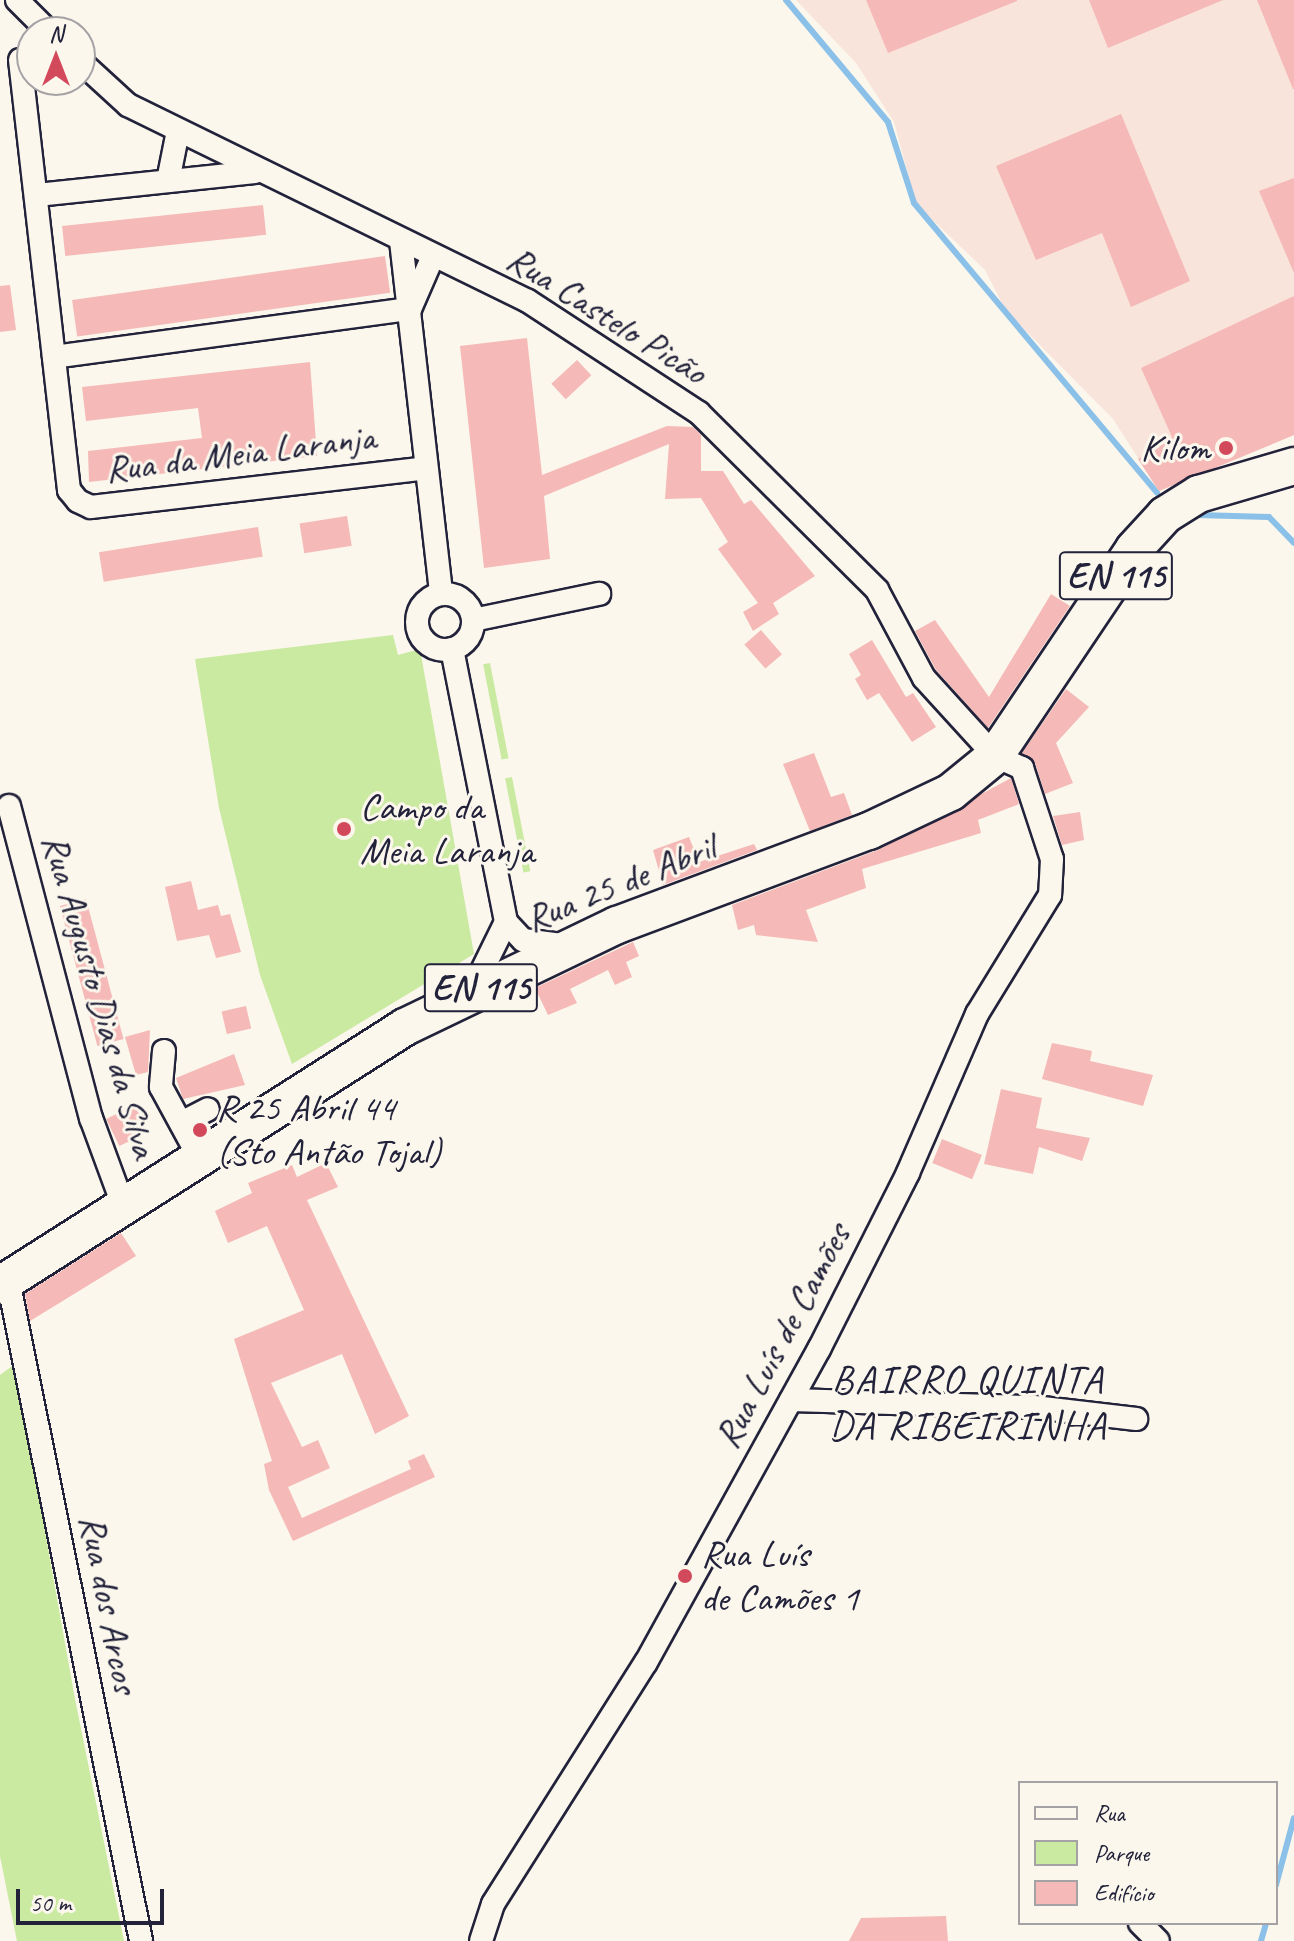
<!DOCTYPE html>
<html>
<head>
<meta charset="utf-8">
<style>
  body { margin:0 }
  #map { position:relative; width:1294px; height:1941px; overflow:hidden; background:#fbf7ec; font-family:Caveat,sans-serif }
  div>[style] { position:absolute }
  .built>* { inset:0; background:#f9e4dc }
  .green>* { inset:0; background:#cae9a1; transform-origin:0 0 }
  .stream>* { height:6px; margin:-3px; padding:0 3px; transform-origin:3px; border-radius:3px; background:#8bc0e8 }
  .building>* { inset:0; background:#f5b9b7; transform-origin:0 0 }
  .roads { filter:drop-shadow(2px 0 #22223b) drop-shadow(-2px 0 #22223b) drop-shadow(0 2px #22223b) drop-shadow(0 -2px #22223b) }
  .street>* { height:22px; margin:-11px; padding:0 11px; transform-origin:11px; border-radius:11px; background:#fbf7ec }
  .street>.ring { margin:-11px; padding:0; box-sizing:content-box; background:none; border:22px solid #fbf7ec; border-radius:50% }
  .primary>* { height:36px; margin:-18px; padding:0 18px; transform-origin:18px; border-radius:18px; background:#fbf7ec }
  .dots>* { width:22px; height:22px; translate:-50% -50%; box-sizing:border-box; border:4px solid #fbf7ec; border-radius:50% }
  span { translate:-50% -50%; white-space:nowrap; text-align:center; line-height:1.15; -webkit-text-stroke:6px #fbf7ec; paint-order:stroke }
  .shield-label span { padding:2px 6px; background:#fbf7ec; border:2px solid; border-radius:6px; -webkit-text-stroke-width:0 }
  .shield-label { font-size:36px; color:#22223b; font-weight:700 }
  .street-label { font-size:38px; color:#22223b }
  .poi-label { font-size:38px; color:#22223b }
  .right { translate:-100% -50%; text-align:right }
  .left { translate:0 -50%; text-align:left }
  .neighbourhood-label { font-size:40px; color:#22223b; letter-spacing:2px }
  .legend { position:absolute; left:1018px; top:1781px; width:260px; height:144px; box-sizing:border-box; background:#fbf7ec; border:2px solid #a4a2a5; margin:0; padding:10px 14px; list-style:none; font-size:24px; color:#22223b }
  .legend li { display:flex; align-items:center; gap:16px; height:40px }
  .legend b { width:40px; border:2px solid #a4a2a5 }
  .north { position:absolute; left:16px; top:16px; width:80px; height:80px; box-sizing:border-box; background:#fbf7ec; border:2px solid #a4a2a5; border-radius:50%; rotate:0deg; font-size:22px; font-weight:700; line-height:32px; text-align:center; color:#22223b }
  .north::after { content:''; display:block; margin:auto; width:28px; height:36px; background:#d1495b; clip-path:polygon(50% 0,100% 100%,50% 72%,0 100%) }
  .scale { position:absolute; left:16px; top:1889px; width:148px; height:36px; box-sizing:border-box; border:4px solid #22223b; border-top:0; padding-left:10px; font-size:24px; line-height:28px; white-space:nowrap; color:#22223b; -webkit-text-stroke:6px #fbf7ec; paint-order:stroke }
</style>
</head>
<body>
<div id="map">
  <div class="built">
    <div style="clip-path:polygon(796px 0,1294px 0,1294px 435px,1159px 491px,1113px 419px,1006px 311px,985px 270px,916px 204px,894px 122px,856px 63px)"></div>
  </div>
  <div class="green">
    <div style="clip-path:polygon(393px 635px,398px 655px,420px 649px,474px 954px,292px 1064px,260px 975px,219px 808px,195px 659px)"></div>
    <div style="left:490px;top:663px;width:97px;height:7px;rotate:79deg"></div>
    <div style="left:512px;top:777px;width:96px;height:7px;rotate:79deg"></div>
    <div style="clip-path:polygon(15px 1364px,75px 1699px,124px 1941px,17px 1941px,0 1856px,0 1375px)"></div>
  </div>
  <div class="stream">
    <div style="left:786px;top:0;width:159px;rotate:50.1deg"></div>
    <div style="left:888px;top:122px;width:85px;rotate:72.2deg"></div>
    <div style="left:914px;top:203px;width:378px;rotate:50deg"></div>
    <div style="left:1197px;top:515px;width:72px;rotate:1.6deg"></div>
    <div style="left:1269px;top:517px;width:36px;rotate:46deg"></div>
    <div style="left:1276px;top:1885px;width:69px;rotate:-75deg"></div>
    <div style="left:1261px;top:1941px;width:19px;rotate:-74deg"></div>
  </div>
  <div class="building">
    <div style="clip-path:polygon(866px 0,1017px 0,1017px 1px,888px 53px)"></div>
    <div style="clip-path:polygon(1089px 0,1223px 0,1108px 48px)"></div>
    <div style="clip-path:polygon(1257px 0,1294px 0,1294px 89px,1293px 89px)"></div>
    <div style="clip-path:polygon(1121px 114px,1190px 281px,1131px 307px,1102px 233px,1036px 260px,996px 166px)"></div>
    <div style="clip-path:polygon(1294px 178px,1294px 273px,1259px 191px)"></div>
    <div style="left:263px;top:205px;width:30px;height:202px;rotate:84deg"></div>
    <div style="left:385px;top:256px;width:37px;height:316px;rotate:82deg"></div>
    <div style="clip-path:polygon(10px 285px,16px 330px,0 332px,0 286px)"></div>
    <div style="clip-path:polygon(1294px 296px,1294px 435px,1159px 491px,1138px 459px,1172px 437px,1141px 368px)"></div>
    <div style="clip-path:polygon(527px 338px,542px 475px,667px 426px,693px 427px,701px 435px,701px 471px,723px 471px,744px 504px,751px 500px,815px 576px,773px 603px,779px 614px,753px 631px,743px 612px,758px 603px,718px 549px,728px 542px,701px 498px,665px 499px,669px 444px,544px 496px,550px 559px,484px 568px,460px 346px)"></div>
    <div style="left:577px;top:360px;width:21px;height:35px;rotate:47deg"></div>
    <div style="clip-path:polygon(310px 362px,317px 456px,89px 482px,88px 451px,202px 438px,198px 408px,86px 421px,82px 387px)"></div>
    <div style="left:347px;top:516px;width:30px;height:48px;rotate:81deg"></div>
    <div style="left:258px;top:527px;width:30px;height:161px;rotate:81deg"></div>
    <div style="clip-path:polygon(1051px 594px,1070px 606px,988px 728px,936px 670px,915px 631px,935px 620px,989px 697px)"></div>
    <div style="left:761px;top:630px;width:32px;height:22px;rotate:49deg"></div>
    <div style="clip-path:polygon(872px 640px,906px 697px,913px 693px,936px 727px,912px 742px,879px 693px,867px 700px,855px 679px,861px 675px,849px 654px)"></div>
    <div style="clip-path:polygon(1066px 689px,1089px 707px,1056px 743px,1073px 783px,1045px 794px,1035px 763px,1022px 753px)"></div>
    <div style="clip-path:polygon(814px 753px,831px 797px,844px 793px,852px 815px,810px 831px,783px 764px)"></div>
    <div style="clip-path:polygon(1011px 778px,1019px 804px,978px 820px,981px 833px,862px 869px,866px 888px,806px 910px,818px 942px,756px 935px,754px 925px,738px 930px,732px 905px,878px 850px)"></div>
    <div style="clip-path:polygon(1080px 812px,1084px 840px,1062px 845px,1053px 816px)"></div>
    <div style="clip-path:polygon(689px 837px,699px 862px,754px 844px,757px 850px,663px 885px,653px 850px)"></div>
    <div style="clip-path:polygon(191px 881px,198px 910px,218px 905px,221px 916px,230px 914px,241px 952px,216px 958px,209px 935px,177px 941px,165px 887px)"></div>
    <div style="left:86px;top:899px;width:145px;height:27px;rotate:75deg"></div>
    <div style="clip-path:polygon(633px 942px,639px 956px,626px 962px,632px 977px,615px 985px,608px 970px,570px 989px,577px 1003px,548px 1015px,535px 988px)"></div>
    <div style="left:246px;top:1006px;width:23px;height:25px;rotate:77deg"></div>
    <div style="clip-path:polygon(150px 1030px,148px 1072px,136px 1075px,125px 1037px)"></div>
    <div style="clip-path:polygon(1052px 1043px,1092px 1051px,1090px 1061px,1153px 1075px,1143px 1106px,1042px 1079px)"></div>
    <div style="clip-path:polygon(234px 1054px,245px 1085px,183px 1099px,176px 1078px)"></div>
    <div style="clip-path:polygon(1001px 1089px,1042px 1098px,1036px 1128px,1090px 1138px,1082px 1161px,1039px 1147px,1033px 1174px,984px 1164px)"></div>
    <div style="left:135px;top:1105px;width:30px;height:32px;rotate:64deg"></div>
    <div style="left:942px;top:1139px;width:43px;height:26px;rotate:22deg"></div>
    <div style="clip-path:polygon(326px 1163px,338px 1187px,307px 1200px,409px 1416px,375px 1434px,342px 1354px,271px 1383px,302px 1447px,318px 1440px,330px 1468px,288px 1487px,302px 1518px,411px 1469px,408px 1461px,424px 1454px,435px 1477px,293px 1541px,269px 1490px,264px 1464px,272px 1461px,234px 1339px,304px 1310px,267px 1226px,228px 1243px,215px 1211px,252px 1193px,248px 1183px,292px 1165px,297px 1177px)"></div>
    <div style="clip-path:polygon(121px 1233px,136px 1256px,30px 1321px,25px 1294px)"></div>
    <div style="clip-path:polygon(946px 1916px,948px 1941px,849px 1941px,861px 1918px)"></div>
  </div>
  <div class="roads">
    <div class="street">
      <div style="left:17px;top:0;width:45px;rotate:45deg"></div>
      <div style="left:20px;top:60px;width:433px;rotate:83.5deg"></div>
      <div style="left:69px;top:490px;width:14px;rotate:51deg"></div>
      <div style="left:78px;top:501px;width:14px;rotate:25deg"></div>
      <div style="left:91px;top:507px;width:337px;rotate:-6.6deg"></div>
      <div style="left:80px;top:61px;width:65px;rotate:42.5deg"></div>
      <div style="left:128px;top:105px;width:445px;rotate:26.1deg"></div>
      <div style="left:528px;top:301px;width:204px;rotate:33.2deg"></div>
      <div style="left:699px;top:413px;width:251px;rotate:44.8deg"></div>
      <div style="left:877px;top:590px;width:100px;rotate:61.9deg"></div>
      <div style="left:924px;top:678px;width:105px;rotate:47.7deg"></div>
      <div style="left:995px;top:756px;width:30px;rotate:24deg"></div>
      <div style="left:1022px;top:768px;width:96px;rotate:71.8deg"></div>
      <div style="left:1052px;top:859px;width:36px;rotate:93deg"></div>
      <div style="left:1050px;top:895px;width:140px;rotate:121.5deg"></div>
      <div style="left:977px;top:1014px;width:173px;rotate:113.5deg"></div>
      <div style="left:908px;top:1173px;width:197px;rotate:116.8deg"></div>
      <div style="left:819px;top:1349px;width:358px;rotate:118.9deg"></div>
      <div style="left:646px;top:1662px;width:286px;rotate:122.3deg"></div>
      <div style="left:493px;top:1904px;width:39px;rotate:108deg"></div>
      <div style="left:168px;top:181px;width:51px;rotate:-78.7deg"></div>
      <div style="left:37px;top:195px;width:219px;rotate:-6deg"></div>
      <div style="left:401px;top:241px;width:355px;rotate:83.5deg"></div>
      <div style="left:410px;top:309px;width:58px;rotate:-66.5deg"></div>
      <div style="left:54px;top:357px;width:359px;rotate:-7.7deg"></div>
      <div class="ring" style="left:417px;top:594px;width:34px;height:34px"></div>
      <div style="left:473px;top:620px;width:129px;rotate:-11.7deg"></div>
      <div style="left:452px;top:649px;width:278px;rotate:78.8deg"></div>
      <div style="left:506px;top:922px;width:25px;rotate:47deg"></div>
      <div style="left:523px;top:940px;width:47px;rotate:7.3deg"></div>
      <div style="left:9px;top:806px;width:323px;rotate:75.3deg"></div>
      <div style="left:91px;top:1118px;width:93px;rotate:69.8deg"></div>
      <div style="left:471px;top:993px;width:79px;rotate:-63.8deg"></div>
      <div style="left:164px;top:1051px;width:36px;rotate:95deg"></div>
      <div style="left:161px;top:1087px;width:80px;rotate:61.5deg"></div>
      <div style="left:181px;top:1123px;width:30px;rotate:-27deg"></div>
      <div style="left:8px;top:1280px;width:674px;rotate:78.62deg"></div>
      <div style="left:791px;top:1400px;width:243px;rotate:1.7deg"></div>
      <div style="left:1034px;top:1407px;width:103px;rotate:6.7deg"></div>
      <div style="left:1140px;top:1923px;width:25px;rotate:45deg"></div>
    </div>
    <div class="primary">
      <div style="left:0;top:1285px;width:480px;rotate:-32.5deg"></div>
      <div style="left:405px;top:1027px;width:235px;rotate:-25.7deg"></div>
      <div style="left:617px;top:925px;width:269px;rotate:-20.5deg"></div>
      <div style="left:869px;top:831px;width:91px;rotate:-25.4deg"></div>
      <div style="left:951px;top:792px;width:57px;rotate:-39.3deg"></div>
      <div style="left:995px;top:756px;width:249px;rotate:-56.1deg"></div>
      <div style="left:1134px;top:549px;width:46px;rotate:-47.6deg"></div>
      <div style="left:1165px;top:515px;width:40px;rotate:-32deg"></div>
      <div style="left:1199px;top:494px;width:99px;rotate:-16.4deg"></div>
    </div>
  </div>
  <div class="dots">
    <div style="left:1226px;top:448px;background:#d1495b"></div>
    <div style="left:344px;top:829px;background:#d1495b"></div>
    <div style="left:200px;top:1130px;background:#d1495b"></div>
    <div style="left:685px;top:1576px;background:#d1495b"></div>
  </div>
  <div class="shield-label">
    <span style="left:1116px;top:576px">EN 115</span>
    <span style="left:481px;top:988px">EN 115</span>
  </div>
  <div class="street-label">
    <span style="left:607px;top:315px;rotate:32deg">Rua Castelo Picão</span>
    <span style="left:240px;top:453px;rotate:-7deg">Rua da Meia Laranja</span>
    <span style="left:620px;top:883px;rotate:-22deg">Rua 25 de Abril</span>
    <span style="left:100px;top:996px;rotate:74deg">Rua Augusto Dias da Silva</span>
    <span style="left:782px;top:1336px;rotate:-62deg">Rua Luís de Camões</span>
    <span style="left:109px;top:1604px;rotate:79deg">Rua dos Arcos</span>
  </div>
  <div class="poi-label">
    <span class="right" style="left:1210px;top:448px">Kilom</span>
    <span class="left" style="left:360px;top:829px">Campo da<br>Meia Laranja</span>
    <span class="left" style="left:216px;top:1130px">R 25 Abril 44<br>(Sto Antão Tojal)</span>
    <span class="left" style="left:701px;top:1576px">Rua Luís<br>de Camões 1</span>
  </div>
  <div class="neighbourhood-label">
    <span style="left:968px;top:1402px">BAIRRO QUINTA<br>DA RIBEIRINHA</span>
  </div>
  <ul class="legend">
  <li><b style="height:10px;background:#fbf7ec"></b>Rua</li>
  <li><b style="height:22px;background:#cae9a1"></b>Parque</li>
  <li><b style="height:22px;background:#f5b9b7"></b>Edifício</li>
  </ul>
  <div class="north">N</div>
  <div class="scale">50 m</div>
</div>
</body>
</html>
